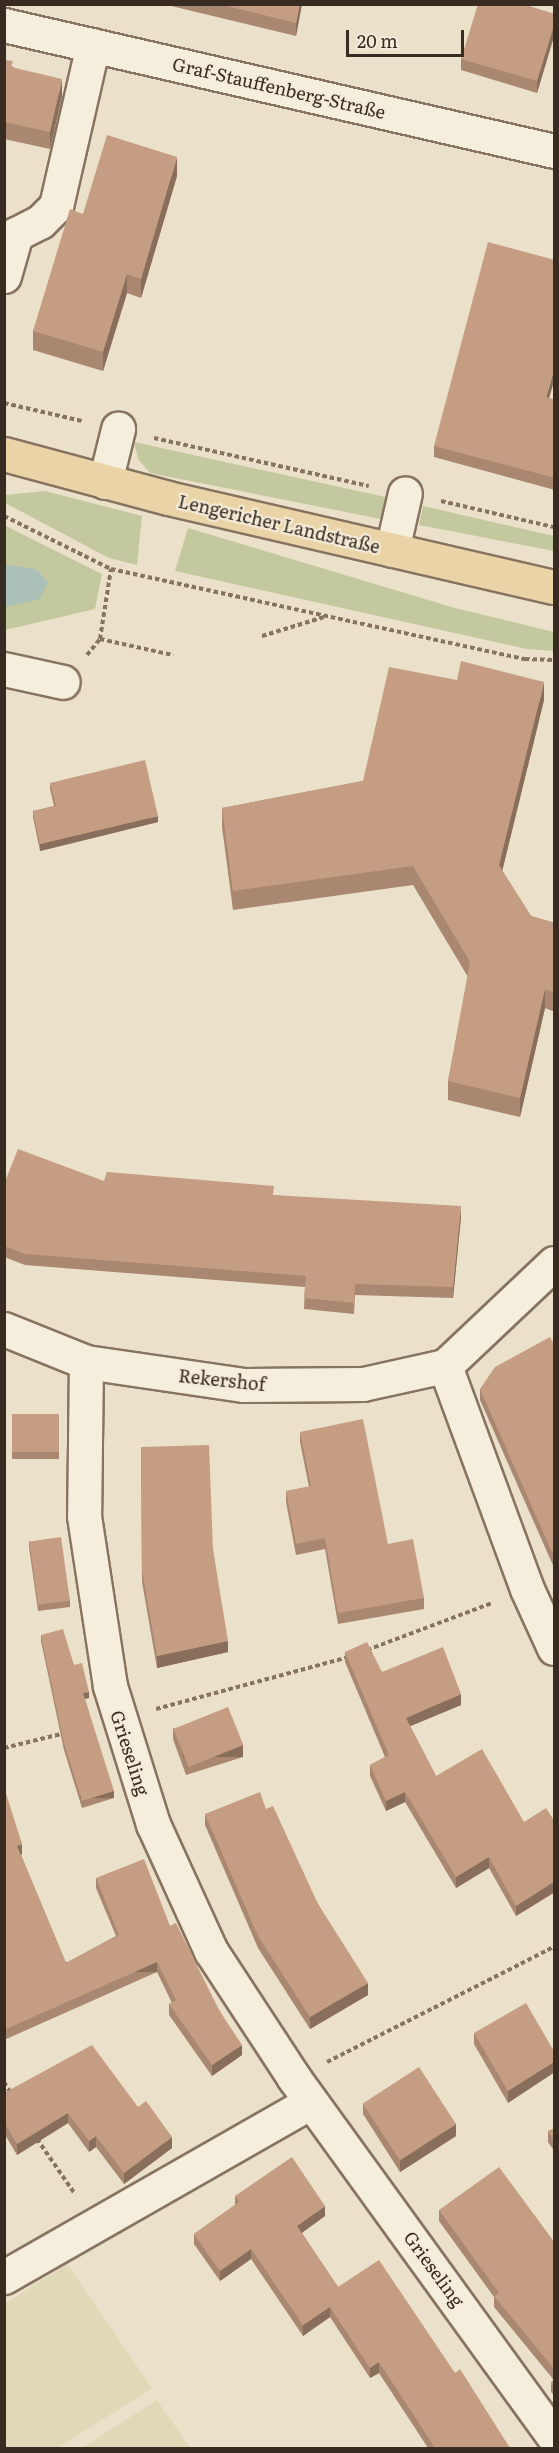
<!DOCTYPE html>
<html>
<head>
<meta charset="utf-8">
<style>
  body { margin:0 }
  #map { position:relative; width:559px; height:2453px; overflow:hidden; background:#ebe0c9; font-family:Literata,serif }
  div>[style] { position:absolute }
  .farmland>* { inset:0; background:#e0d9b8 }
  .green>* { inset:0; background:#c4c89e }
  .water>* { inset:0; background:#aac0b9 }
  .path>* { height:4px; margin-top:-2px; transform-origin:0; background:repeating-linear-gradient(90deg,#867360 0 4.5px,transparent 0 7.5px) }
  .roads { filter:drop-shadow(2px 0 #867360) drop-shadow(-2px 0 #867360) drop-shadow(0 2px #867360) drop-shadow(0 -2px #867360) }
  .minor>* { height:33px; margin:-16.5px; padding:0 16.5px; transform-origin:16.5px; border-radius:16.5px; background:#f6eedc }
  .major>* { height:33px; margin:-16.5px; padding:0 16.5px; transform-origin:16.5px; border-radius:16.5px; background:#ead3a6 }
  .wall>* { inset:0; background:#a98771; transform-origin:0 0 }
  .shaded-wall>* { inset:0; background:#8a6e5c; transform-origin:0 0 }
  .building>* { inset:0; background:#c59d83; transform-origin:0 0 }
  span { translate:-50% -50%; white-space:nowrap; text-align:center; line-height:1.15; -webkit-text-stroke:4.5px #f3ebd8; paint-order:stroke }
  .street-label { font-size:18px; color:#382c22 }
  .frame { position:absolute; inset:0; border:6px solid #382c22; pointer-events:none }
  .scale { position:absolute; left:346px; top:30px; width:118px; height:27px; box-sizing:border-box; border:3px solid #382c22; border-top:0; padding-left:8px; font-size:18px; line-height:21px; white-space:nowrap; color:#382c22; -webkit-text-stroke:4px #f3ebd8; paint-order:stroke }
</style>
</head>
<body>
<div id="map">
  <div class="farmland">
    <div style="clip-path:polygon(67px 2264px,152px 2388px,58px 2448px,5px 2448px,5px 2304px)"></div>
    <div style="clip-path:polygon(157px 2400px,190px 2448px,82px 2448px)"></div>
  </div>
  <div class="green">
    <div style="clip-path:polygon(134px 442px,390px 498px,386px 520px,150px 473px,138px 459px)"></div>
    <div style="clip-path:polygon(45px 491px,142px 516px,137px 565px,109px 558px,5px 503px,5px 495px)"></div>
    <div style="clip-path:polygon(423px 506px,554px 536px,554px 551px,419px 525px)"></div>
    <div style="clip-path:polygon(4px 525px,102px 574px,95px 609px,5px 630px)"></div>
    <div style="clip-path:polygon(188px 528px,455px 608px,554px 632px,554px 651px,527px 649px,175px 571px)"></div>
  </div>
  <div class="water">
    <div style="clip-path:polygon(5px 565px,36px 569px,48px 582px,40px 599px,5px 607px)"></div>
  </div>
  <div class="path">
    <div style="left:4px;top:403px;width:80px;rotate:13deg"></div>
    <div style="left:154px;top:438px;width:220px;rotate:12.6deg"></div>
    <div style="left:441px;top:501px;width:116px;rotate:13deg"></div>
    <div style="left:4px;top:516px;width:119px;rotate:26.4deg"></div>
    <div style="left:111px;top:569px;width:424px;rotate:12.3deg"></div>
    <div style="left:525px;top:659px;width:29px;rotate:2deg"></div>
    <div style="left:262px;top:636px;width:65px;rotate:-17deg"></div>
    <div style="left:100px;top:639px;width:75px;rotate:12.4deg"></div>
    <div style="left:87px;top:655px;width:21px;rotate:-51deg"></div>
    <div style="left:100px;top:639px;width:71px;rotate:-81.1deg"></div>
    <div style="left:367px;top:1650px;width:134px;rotate:-20.6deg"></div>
    <div style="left:156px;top:1709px;width:200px;rotate:-15.1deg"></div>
    <div style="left:4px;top:1748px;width:63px;rotate:-13.8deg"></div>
    <div style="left:327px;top:2062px;width:254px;rotate:-26.9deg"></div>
    <div style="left:4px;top:2082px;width:13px;rotate:58deg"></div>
    <div style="left:37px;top:2139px;width:67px;rotate:55.4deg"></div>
  </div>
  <div class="roads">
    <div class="minor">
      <div style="left:4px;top:25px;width:564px;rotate:12.9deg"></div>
      <div style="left:4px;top:276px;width:44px;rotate:-74.1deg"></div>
      <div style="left:16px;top:234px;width:27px;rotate:-27deg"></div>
      <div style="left:40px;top:222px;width:23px;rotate:-45deg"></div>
      <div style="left:56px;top:206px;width:165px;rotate:-77.1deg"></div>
      <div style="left:105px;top:482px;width:55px;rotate:-76.2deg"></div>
      <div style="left:392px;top:550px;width:58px;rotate:-77.2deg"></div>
      <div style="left:4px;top:669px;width:60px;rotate:12.4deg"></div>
      <div style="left:4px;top:1329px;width:88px;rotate:21.9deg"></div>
      <div style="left:86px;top:1362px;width:160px;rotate:8.3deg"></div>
      <div style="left:244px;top:1385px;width:119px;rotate:-0.5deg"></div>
      <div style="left:363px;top:1384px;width:84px;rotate:-12.4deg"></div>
      <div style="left:445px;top:1366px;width:150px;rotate:-43.4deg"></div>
      <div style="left:86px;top:1362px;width:154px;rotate:90.7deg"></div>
      <div style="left:84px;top:1516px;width:172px;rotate:81.3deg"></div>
      <div style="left:110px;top:1686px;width:145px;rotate:72.7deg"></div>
      <div style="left:153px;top:1824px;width:140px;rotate:65.5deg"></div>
      <div style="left:211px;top:1951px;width:152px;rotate:56.8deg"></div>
      <div style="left:294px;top:2078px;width:443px;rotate:54.1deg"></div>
      <div style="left:445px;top:1366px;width:238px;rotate:69.8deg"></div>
      <div style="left:527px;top:1589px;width:65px;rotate:65.4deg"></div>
      <div style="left:4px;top:2277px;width:353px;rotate:-29.7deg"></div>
    </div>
    <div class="major">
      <div style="left:4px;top:454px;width:170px;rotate:15deg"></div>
      <div style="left:168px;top:498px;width:396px;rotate:13deg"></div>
    </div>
  </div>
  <div class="wall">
    <div style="clip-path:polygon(163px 4px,302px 4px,296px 36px)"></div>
    <div style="clip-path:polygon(555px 14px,555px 33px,537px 93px,461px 70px,461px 59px)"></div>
    <div style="clip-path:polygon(4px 60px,13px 67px,62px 96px,50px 149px,4px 139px)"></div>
    <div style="clip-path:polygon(177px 176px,141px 298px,127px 293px,103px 371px,33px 350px,33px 331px,83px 214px)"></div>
    <div style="clip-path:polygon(549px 398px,555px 400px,555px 490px,434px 457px,434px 446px)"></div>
    <div style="clip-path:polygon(544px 700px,502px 871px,531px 916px,555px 923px,555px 1012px,545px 1008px,520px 1117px,448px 1100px,448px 1081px,468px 977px,413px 885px,233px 910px,222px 827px,222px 808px,363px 781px)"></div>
    <div style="clip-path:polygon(50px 783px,158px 822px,40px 851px,33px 817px,33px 811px,54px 806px,50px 789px)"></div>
    <div style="clip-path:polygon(104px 1181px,274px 1195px,461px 1217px,453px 1298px,355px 1295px,354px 1314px,304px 1309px,305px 1287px,25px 1265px,4px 1257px,4px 1184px)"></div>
    <div style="clip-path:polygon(555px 1346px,555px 1570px,480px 1400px,480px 1389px)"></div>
    <div style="left:12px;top:1414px;width:47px;height:45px"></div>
    <div style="clip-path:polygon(300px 1432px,388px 1544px,424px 1598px,424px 1609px,338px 1624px,325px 1549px,296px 1555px,286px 1502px,286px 1491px,309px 1487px,300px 1442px)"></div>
    <div style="clip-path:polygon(141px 1447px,213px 1550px,228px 1652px,157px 1668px,142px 1582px)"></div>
    <div style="clip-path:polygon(29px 1541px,70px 1600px,70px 1607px,38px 1611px,29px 1547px)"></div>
    <div style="clip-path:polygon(41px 1635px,74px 1665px,89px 1698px,85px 1699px,114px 1798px,82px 1808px,64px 1750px,41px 1641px)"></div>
    <div style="clip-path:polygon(345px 1652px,382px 1672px,461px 1705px,410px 1726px,436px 1776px,524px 1822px,555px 1822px,555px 1892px,516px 1916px,489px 1868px,456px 1888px,405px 1802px,386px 1811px,370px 1776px,370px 1765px,385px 1757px,345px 1662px)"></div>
    <div style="clip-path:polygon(173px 1728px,243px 1757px,186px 1775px,173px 1739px)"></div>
    <div style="clip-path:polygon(4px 1787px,22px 1854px,21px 1855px,66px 1963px,116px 1936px,96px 1888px,96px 1878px,170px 1926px,219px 2010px,242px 2055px,212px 2076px,169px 2015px,169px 2004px,172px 2003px,157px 1972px,4px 2040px)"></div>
    <div style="clip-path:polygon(266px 1809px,368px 1995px,310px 2029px,258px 1948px,205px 1825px,205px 1814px)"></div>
    <div style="clip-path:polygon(474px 2033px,555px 2053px,508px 2103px,474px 2044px)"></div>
    <div style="clip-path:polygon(4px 2093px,138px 2107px,172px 2148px,124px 2184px,96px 2147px,89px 2152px,68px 2123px,17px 2155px,4px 2133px)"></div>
    <div style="clip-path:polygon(363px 2103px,456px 2136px,400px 2172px,363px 2114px)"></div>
    <div style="clip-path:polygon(555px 2128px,555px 2152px,548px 2142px,548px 2131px)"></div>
    <div style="clip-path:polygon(235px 2196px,325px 2216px,302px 2233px,338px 2287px,455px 2373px,510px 2448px,428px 2448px,379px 2373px,370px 2378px,330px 2317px,303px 2336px,251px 2259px,220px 2281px,194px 2244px,194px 2234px,235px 2205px)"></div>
    <div style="clip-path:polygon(439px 2210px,555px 2243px,555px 2386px,553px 2379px,494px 2307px,494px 2297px,439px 2221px)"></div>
    <div style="clip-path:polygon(551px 2382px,555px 2386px,555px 2396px,551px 2392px)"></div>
  </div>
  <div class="shaded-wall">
    <div style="clip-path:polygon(300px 4px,302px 4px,296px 36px,296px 23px)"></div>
    <div style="clip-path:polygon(555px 22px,555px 33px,537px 93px,537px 81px)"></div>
    <div style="clip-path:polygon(62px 79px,62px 96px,50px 149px,50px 132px)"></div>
    <div style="clip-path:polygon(177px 157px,177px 176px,141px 298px,141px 279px)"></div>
    <div style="clip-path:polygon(127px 274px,127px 293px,103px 371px,103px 352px)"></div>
    <div style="clip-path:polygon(555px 367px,555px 378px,546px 409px,546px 397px)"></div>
    <div style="clip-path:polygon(544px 682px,544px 700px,499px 884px,499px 865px)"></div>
    <div style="clip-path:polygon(158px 816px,158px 822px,40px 851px,40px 844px)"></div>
    <div style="clip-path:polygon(545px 989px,545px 1008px,520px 1117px,520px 1098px)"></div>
    <div style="clip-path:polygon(461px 1206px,461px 1217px,453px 1298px,453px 1287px)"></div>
    <div style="clip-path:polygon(228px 1641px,228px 1652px,157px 1668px,157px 1656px)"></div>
    <div style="clip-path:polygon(89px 1692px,89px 1698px,83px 1699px,83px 1693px)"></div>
    <div style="clip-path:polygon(461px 1694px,461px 1705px,406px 1728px,406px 1718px)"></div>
    <div style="left:243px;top:1745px;width:12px;height:60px;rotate:90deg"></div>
    <div style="left:114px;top:1791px;width:7px;height:34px;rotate:90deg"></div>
    <div style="clip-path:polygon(405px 1792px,405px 1802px,386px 1811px,386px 1801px)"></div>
    <div style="clip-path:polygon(22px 1844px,22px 1854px,17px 1856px,17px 1846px)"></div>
    <div style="clip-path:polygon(489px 1857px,489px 1868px,456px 1888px,456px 1877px)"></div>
    <div style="clip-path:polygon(555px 1881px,555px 1892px,516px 1916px,516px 1906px)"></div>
    <div style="left:157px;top:1962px;width:10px;height:167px;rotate:90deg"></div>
    <div style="clip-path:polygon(368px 1983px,368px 1995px,310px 2029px,310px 2017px)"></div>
    <div style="clip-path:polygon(242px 2045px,242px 2055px,212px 2076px,212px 2065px)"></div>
    <div style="clip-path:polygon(555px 2061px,555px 2072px,508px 2103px,508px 2091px)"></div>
    <div style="clip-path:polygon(68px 2113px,68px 2123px,17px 2155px,17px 2144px)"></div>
    <div style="clip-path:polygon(456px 2124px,456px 2136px,400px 2172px,400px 2160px)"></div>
    <div style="clip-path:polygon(96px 2136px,96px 2147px,89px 2152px,89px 2141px)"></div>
    <div style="clip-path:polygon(172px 2137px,172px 2148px,124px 2184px,124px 2173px)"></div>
    <div style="clip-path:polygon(325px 2206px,325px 2216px,297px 2236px,297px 2226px)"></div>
    <div style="clip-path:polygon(251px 2249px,251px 2259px,220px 2281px,220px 2271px)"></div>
    <div style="clip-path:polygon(330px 2307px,330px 2317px,303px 2336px,303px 2325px)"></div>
    <div style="clip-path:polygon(379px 2362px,379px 2373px,370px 2378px,370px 2368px)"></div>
  </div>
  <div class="building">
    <div style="clip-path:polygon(219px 4px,300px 4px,296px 23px)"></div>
    <div style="clip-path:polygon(478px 4px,523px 4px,555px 14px,555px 22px,537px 81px,461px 59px)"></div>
    <div style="clip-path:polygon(4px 60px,13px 61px,11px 67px,62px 79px,50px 132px,4px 122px)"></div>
    <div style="clip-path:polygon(107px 135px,177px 157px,141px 279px,127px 274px,103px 352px,33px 331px,70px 209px,83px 214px)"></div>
    <div style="clip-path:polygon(488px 242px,555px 260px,555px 367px,546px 397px,555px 400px,555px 478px,434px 446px)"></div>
    <div style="clip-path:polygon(461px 661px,544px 682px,499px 865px,531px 916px,555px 923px,555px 993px,545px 989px,520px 1098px,448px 1081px,470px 962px,413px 866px,233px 891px,222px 808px,363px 781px,389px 667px,457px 680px)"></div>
    <div style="clip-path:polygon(145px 760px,158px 816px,40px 844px,33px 811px,56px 806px,50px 783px)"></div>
    <div style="clip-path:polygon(18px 1149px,104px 1181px,107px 1172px,274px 1186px,273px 1195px,461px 1206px,453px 1287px,355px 1284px,354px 1303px,304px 1298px,306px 1276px,25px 1254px,4px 1246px,4px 1184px)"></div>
    <div style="clip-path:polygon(550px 1337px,555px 1346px,555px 1559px,480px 1389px,495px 1367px)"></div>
    <div style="left:12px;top:1414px;width:47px;height:38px"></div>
    <div style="clip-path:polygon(363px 1419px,388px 1544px,413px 1539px,424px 1598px,338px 1613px,325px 1538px,296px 1544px,286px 1491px,311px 1486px,300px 1432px)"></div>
    <div style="clip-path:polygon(209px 1445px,213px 1550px,228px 1641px,157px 1656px,142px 1570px,141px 1447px)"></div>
    <div style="left:61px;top:1537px;width:64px;height:32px;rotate:82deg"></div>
    <div style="clip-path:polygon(63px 1629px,74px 1665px,82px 1663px,89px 1692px,83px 1693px,114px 1791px,82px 1801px,64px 1743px,41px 1635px)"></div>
    <div style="clip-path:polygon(367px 1642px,382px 1672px,443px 1647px,461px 1694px,406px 1718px,436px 1776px,482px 1749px,524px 1822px,546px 1808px,555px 1822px,555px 1881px,516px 1906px,489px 1857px,456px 1877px,405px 1792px,386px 1801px,370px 1765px,389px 1755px,345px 1652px)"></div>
    <div style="left:228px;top:1707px;width:41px;height:59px;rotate:68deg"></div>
    <div style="clip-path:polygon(4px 1787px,22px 1844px,17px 1846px,66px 1963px,119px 1935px,96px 1878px,144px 1859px,170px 1926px,176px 1923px,219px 2010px,242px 2045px,212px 2065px,169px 2004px,176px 2000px,157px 1962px,4px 2030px)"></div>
    <div style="clip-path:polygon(260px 1792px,266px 1809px,273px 1806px,318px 1904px,368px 1983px,310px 2017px,258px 1936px,205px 1814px)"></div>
    <div style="clip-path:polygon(526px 2003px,555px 2053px,555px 2061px,508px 2091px,474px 2033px)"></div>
    <div style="clip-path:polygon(92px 2045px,138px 2107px,146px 2101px,172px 2137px,124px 2173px,96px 2136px,89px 2141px,68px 2113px,17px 2144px,4px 2122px,4px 2093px)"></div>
    <div style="left:419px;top:2067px;width:68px;height:67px;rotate:57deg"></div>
    <div style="clip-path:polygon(555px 2128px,555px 2142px,548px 2131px)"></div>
    <div style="clip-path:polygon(292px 2157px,325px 2206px,297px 2226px,338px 2287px,379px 2260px,455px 2373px,460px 2369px,510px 2448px,435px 2448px,379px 2362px,370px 2368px,330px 2307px,303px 2325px,251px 2249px,220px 2271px,194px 2234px,239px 2202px,235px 2196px)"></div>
    <div style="clip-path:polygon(499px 2167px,555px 2243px,555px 2370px,494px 2296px,499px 2293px,439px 2210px)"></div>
    <div style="clip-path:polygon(555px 2378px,555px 2386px,551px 2382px)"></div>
  </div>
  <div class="street-label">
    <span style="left:279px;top:88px;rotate:13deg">Graf-Stauffenberg-Straße</span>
    <span style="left:279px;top:524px;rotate:13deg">Lengericher Landstraße</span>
    <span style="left:222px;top:1380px;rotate:6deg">Rekershof</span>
    <span style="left:130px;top:1753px;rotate:72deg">Grieseling</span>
    <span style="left:434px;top:2269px;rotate:54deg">Grieseling</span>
  </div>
  <div class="frame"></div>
  <div class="scale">20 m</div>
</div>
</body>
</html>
